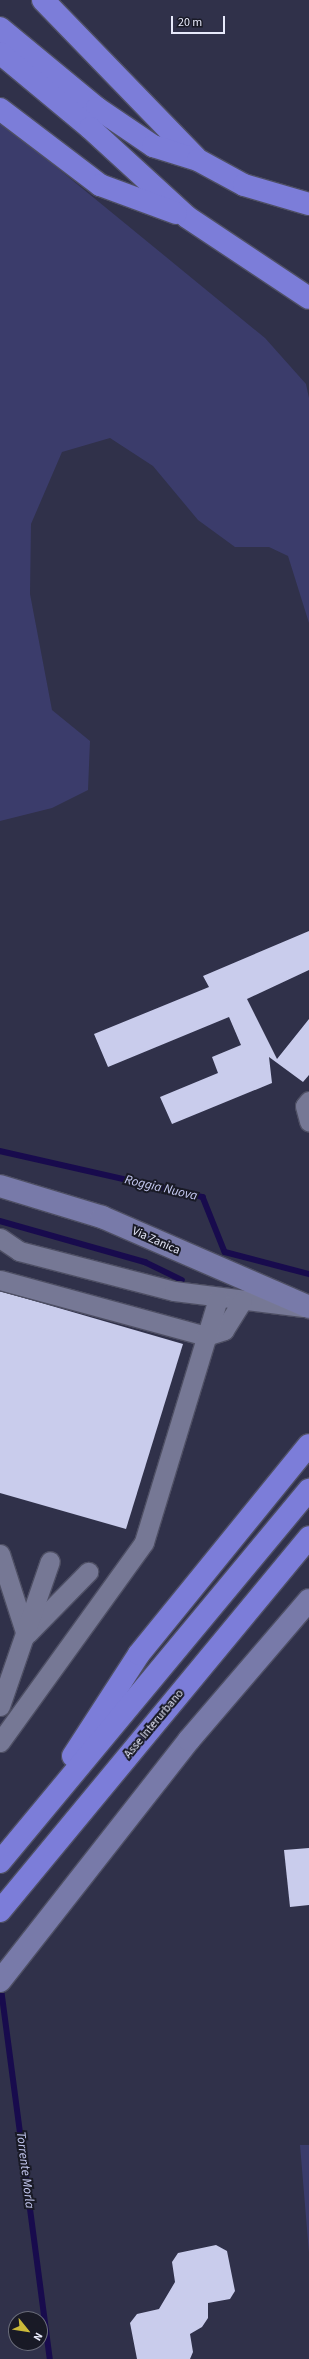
<!DOCTYPE html>
<html>
<head>
<meta charset="utf-8">
<style>
  body { margin:0 }
  #map { position:relative; width:309px; height:2359px; overflow:hidden; background:#30314a; font-family:"Source Sans 3",sans-serif }
  div>[style] { position:absolute }
  .green>* { inset:0; background:#3b3c6b }
  .stream>* { height:5.5px; margin:-2.75px; padding:0 2.75px; transform-origin:2.75px; border-radius:2.75px; background:#180b4d }
  .building>* { inset:0; background:#c9ccec }
  .roads { filter:drop-shadow(1px 0 #4e4f64) drop-shadow(-1px 0 #4e4f64) drop-shadow(0 1px #4e4f64) drop-shadow(0 -1px #4e4f64) }
  .street>* { height:19px; margin:-9.5px; padding:0 9.5px; transform-origin:9.5px; border-radius:9.5px; background:#767895 }
  .secondary>* { height:22px; margin:-11px; padding:0 11px; transform-origin:11px; border-radius:11px; background:#787aa9 }
  .highway>* { height:22px; margin:-11px; padding:0 11px; transform-origin:11px; border-radius:11px; background:#7c7dd9 }
  span { translate:-50% -50%; white-space:nowrap; text-align:center; line-height:1.15; -webkit-text-stroke:4px #191a26; paint-order:stroke }
  .street-label { font-size:12px; color:#e7e9fa }
  .water-label { font-size:13px; color:#c9cdf6; font-style:italic }
  .north { position:absolute; left:8px; top:2311px; width:40px; height:40px; box-sizing:border-box; background:#191a26; border:1px solid #6b6d7b; border-radius:50%; rotate:120deg; font-size:11px; font-weight:700; line-height:16px; text-align:center; color:#e7e9fa }
  .north::after { content:''; display:block; margin:auto; width:14px; height:18px; background:#cbba39; clip-path:polygon(50% 0,100% 100%,50% 72%,0 100%) }
  .scale { position:absolute; left:171px; top:16px; width:54px; height:18px; box-sizing:border-box; border:2px solid #e7e9fa; border-top:0; padding-left:5px; font-size:12px; line-height:14px; white-space:nowrap; color:#e7e9fa; -webkit-text-stroke:3px #191a26; paint-order:stroke }
</style>
</head>
<body>
<div id="map">
  <div class="green">
    <div style="clip-path:polygon(0 121px,265px 338px,306px 384px,309px 398px,309px 623px,288px 556px,269px 547px,235px 547px,198px 520px,153px 466px,110px 438px,62px 452px,31px 524px,30px 594px,52px 710px,90px 741px,88px 790px,52px 808px,0 821px)"></div>
    <div style="clip-path:polygon(300px 2145px,309px 2145px,309px 2253px)"></div>
  </div>
  <div class="stream">
    <div style="left:0;top:1151px;width:208px;rotate:12.8deg"></div>
    <div style="left:203px;top:1197px;width:59px;rotate:68.2deg"></div>
    <div style="left:225px;top:1252px;width:87px;rotate:14.7deg"></div>
    <div style="left:0;top:1221px;width:151px;rotate:15.8deg"></div>
    <div style="left:145px;top:1262px;width:41px;rotate:25.9deg"></div>
    <div style="left:1px;top:1985px;width:377px;rotate:82.5deg"></div>
  </div>
  <div class="building">
    <div style="clip-path:polygon(309px 931px,309px 970px,247px 999px,277px 1059px,309px 1019px,309px 1075px,303px 1082px,269px 1057px,272px 1083px,172px 1124px,160px 1097px,218px 1073px,212px 1057px,241px 1045px,229px 1017px,108px 1067px,94px 1034px,209px 987px,203px 976px)"></div>
    <div style="clip-path:polygon(0 1291px,183px 1344px,126px 1529px,0 1493px)"></div>
    <div style="clip-path:polygon(309px 1848px,309px 1905px,290px 1907px,284px 1850px)"></div>
    <div style="clip-path:polygon(216px 2245px,227px 2251px,235px 2291px,230px 2299px,208px 2303px,208px 2318px,202px 2327px,190px 2334px,193px 2352px,190px 2359px,137px 2359px,130px 2323px,137px 2314px,159px 2309px,175px 2282px,172px 2262px,178px 2253px)"></div>
  </div>
  <div class="roads">
    <div class="street">
      <div style="left:309px;top:1101px;width:6px;rotate:129deg"></div>
      <div style="left:305px;top:1106px;width:16px;rotate:75deg"></div>
      <div style="left:0;top:1238px;width:23px;rotate:34deg"></div>
      <div style="left:19px;top:1251px;width:160px;rotate:14.5deg"></div>
      <div style="left:174px;top:1291px;width:130px;rotate:7.1deg"></div>
      <div style="left:0;top:1280px;width:213px;rotate:15.2deg"></div>
      <div style="left:206px;top:1336px;width:19px;rotate:-18deg"></div>
      <div style="left:224px;top:1330px;width:34px;rotate:-58deg"></div>
      <div style="left:0;top:1554px;width:85px;rotate:72.2deg"></div>
      <div style="left:28px;top:1633px;width:86px;rotate:-45.5deg"></div>
      <div style="left:0;top:1706px;width:153px;rotate:-71deg"></div>
      <div style="left:0;top:1742px;width:246px;rotate:-54.2deg"></div>
      <div style="left:144px;top:1542px;width:255px;rotate:-73.1deg"></div>
    </div>
    <div class="secondary">
      <div style="left:0;top:1186px;width:107px;rotate:16.9deg"></div>
      <div style="left:102px;top:1217px;width:226px;rotate:23.5deg"></div>
      <div style="left:0;top:1981px;width:306px;rotate:-51.9deg"></div>
      <div style="left:189px;top:1740px;width:184px;rotate:-49.4deg"></div>
    </div>
    <div class="highway">
      <div style="left:43px;top:0;width:219px;rotate:45.9deg"></div>
      <div style="left:0;top:28px;width:126px;rotate:39.5deg"></div>
      <div style="left:97px;top:108px;width:68px;rotate:34.2deg"></div>
      <div style="left:153px;top:146px;width:47px;rotate:17.3deg"></div>
      <div style="left:198px;top:160px;width:52px;rotate:28.5deg"></div>
      <div style="left:244px;top:185px;width:68px;rotate:16.3deg"></div>
      <div style="left:0;top:53px;width:117px;rotate:39.8deg"></div>
      <div style="left:90px;top:128px;width:132px;rotate:42.5deg"></div>
      <div style="left:187px;top:217px;width:146px;rotate:33.6deg"></div>
      <div style="left:0;top:109px;width:126px;rotate:37.2deg"></div>
      <div style="left:100px;top:185px;width:81px;rotate:20.2deg"></div>
      <div style="left:73px;top:1756px;width:121px;rotate:-57.1deg"></div>
      <div style="left:139px;top:1654px;width:269px;rotate:-50.9deg"></div>
      <div style="left:0;top:1862px;width:484px;rotate:-50.3deg"></div>
      <div style="left:0;top:1911px;width:485px;rotate:-50.4deg"></div>
    </div>
  </div>
  <div class="street-label">
    <span style="left:156px;top:1241px;rotate:24deg">Via Zanica</span>
    <span style="left:154px;top:1724px;rotate:-50deg">Asse Interurbano</span>
  </div>
  <div class="water-label">
    <span style="left:161px;top:1188px;rotate:13deg">Roggia Nuova</span>
    <span style="left:25px;top:2170px;rotate:83deg">Torrente Morla</span>
  </div>
  <div class="north">N</div>
  <div class="scale">20 m</div>
</div>
</body>
</html>
